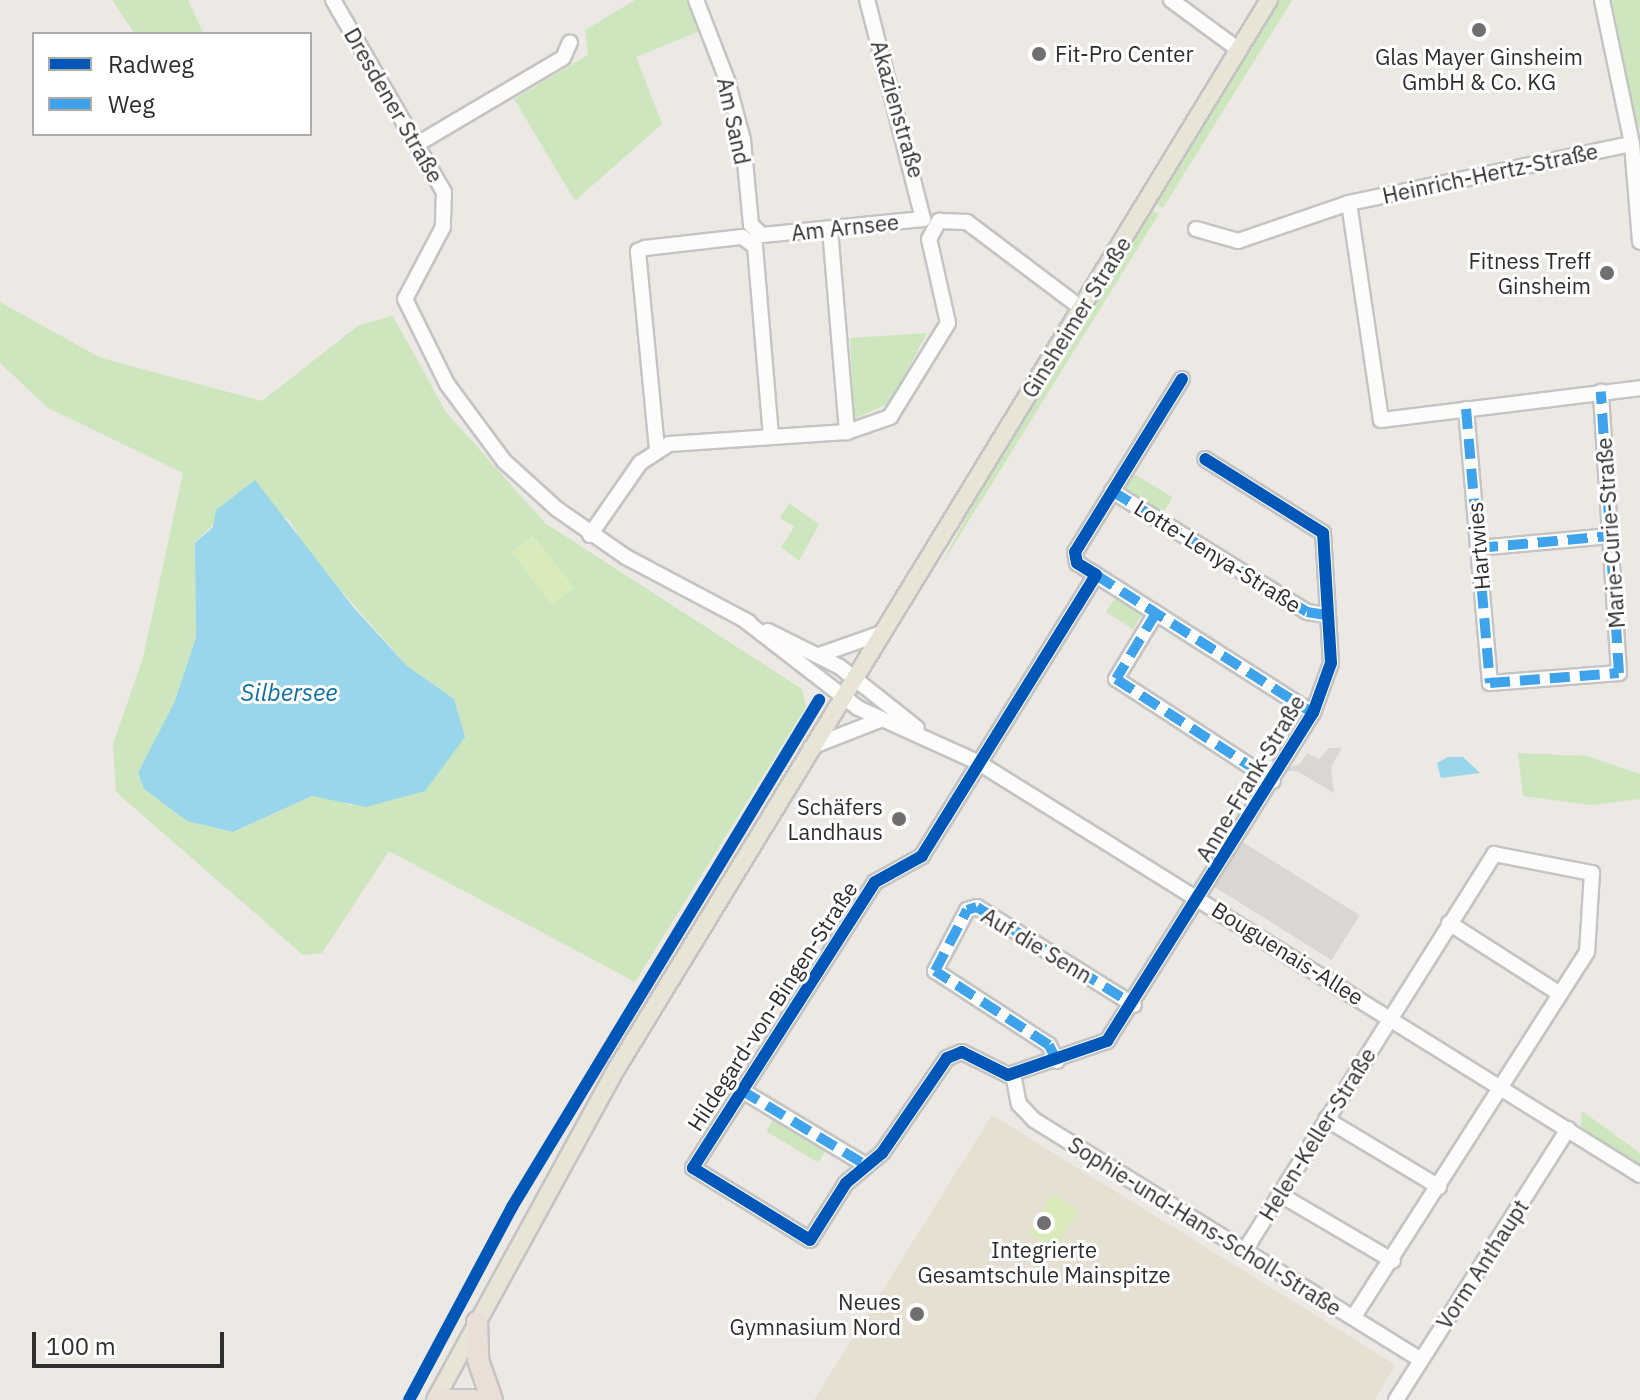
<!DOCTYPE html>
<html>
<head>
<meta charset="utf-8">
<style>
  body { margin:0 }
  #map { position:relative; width:1640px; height:1400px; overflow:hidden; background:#ece8e4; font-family:"IBM Plex Sans",sans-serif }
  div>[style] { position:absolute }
  .education>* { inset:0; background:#e6e0d3 }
  .green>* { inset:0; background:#cee6be; transform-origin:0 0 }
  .pitch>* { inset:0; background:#d9eabb; transform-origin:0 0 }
  .plaza>* { inset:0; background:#dad6d2; transform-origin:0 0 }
  .water>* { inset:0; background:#99d6ec }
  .roads { filter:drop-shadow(2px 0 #c5c4c5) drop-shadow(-2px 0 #c5c4c5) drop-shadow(0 2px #c5c4c5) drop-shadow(0 -2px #c5c4c5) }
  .minor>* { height:14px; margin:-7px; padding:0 7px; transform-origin:7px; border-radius:7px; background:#fcfcfb }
  .major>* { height:16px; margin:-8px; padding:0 8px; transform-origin:8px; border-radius:8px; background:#e8e4d6 }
  .highway>* { height:20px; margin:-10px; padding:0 10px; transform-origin:10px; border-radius:10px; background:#eadfd6 }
  .quiet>* { height:10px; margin-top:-5px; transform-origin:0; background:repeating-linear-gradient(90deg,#3ea3eb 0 20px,transparent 0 30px) }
  .cycleway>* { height:12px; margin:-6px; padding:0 6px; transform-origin:6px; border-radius:6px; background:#0057b8 }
  .dots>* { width:22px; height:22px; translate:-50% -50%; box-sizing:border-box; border:4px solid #fff; border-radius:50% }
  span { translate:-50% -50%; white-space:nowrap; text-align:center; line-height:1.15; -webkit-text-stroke:6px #fff; paint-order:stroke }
  .poi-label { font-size:22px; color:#2e2e2e }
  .left { translate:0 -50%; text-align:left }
  .right { translate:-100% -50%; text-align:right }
  .street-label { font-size:22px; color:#2e2e2e }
  .water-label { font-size:24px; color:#0d6fa3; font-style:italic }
  .legend { position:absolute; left:32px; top:32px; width:280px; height:104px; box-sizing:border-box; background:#fff; border:2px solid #ababab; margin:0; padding:10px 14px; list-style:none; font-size:24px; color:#2e2e2e }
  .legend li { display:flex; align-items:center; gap:16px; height:40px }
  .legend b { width:40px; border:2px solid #ababab }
  .scale { position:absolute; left:32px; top:1332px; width:192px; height:36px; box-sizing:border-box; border:4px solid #2e2e2e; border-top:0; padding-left:10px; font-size:24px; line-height:28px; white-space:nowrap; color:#2e2e2e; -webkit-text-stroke:6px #fff; paint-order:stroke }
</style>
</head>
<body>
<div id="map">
  <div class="education">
    <div style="clip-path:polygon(992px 1115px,1396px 1365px,1374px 1400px,814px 1400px)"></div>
  </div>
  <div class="green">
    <div style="clip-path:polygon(112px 0,188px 0,204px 34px,135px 34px)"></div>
    <div style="clip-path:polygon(635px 0,689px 0,700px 31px,636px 57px,662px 124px,575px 201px,514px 99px,588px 55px,585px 30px)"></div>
    <div style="clip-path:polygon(1279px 0,1292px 0,1163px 208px,1155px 203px)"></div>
    <div style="clip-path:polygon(1612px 0,1640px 0,1640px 129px,1636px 123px)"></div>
    <div style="clip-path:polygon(1151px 210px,1159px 214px,937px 572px,986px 481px)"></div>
    <div style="clip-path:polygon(evenodd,0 302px,101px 358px,262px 401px,359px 325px,393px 316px,446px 412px,545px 523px,802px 689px,806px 707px,635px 982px,389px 851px,322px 953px,303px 955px,116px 792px,113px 744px,143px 658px,183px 473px,48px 408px,0 363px,0 302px,234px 503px,289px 519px,306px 550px,407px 666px,454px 699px,351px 806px,331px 795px,312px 796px,234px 832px,187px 821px,144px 789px,138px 773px,175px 701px,196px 637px,195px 543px,234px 503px)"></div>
    <div style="clip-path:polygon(927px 333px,890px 403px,854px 419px,850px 338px)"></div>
    <div style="left:1134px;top:474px;width:45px;height:21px;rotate:31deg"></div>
    <div style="clip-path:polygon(789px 503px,819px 524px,799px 561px,781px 547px,794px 527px,780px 518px)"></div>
    <div style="left:1116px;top:596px;width:32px;height:19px;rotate:32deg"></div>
    <div style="clip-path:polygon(1518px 753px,1587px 756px,1640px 774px,1640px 799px,1591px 805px,1523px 796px)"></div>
    <div style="clip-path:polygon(1582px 1111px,1640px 1153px,1640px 1167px,1581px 1128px)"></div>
    <div style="left:776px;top:1115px;width:61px;height:19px;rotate:31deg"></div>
  </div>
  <div class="pitch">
    <div style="left:533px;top:535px;width:67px;height:28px;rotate:52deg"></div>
    <div style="left:1052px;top:1194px;width:31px;height:46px;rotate:31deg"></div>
  </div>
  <div class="plaza">
    <div style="clip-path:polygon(1329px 748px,1342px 748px,1331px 766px,1334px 793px,1297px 771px,1280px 771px,1300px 764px,1307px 753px,1319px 759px)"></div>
    <div style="left:1241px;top:841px;width:140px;height:53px;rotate:32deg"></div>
  </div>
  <div class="water">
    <div style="clip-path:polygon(255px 480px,354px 608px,407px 666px,454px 699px,465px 737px,425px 791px,366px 807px,312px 796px,233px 832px,187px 821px,144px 789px,138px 773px,175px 701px,196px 637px,195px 543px,213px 527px,216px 510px)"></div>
    <div style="clip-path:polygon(1448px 757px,1463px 757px,1480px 773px,1441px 778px,1437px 763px)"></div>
  </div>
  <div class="roads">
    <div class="minor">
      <div style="left:333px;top:0;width:222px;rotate:60deg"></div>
      <div style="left:444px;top:192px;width:35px;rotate:92deg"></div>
      <div style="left:443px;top:227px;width:81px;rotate:117.8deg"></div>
      <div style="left:405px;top:299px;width:95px;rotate:63.7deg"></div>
      <div style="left:447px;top:384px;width:96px;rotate:53.5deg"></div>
      <div style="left:504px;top:461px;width:72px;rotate:42.2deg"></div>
      <div style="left:557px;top:509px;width:84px;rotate:34.8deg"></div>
      <div style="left:626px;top:557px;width:139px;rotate:27.9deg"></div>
      <div style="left:696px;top:0;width:86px;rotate:68.8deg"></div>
      <div style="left:727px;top:80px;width:62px;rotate:75.1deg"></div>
      <div style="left:743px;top:140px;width:85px;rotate:84.6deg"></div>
      <div style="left:751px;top:225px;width:15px;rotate:42deg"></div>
      <div style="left:762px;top:235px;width:162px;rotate:-5.7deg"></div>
      <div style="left:923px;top:219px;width:226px;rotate:-104.3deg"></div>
      <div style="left:1171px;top:0;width:84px;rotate:36.3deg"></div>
      <div style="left:1602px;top:0;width:147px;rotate:78.2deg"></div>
      <div style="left:1632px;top:144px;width:98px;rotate:85.3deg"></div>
      <div style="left:419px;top:143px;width:167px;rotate:-30.6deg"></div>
      <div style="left:563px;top:58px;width:17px;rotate:-66deg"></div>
      <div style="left:1349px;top:203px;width:219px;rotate:81.6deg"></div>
      <div style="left:1381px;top:420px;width:261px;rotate:-7deg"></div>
      <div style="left:830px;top:229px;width:204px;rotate:85.2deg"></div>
      <div style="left:1196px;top:229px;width:44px;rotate:15.9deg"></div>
      <div style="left:1238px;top:241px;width:117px;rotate:-18.9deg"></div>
      <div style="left:1349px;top:203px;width:289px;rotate:-11.8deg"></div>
      <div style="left:1182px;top:379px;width:203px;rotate:121.7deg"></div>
      <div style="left:1075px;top:552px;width:11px;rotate:80deg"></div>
      <div style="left:1077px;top:563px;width:22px;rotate:32deg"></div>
      <div style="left:1096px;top:575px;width:331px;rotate:121.8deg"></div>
      <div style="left:922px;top:856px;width:54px;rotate:151deg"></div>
      <div style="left:875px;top:882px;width:339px;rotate:122.5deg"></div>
      <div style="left:693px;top:1168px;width:137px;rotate:31.6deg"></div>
      <div style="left:810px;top:1240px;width:67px;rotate:-57.7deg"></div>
      <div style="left:846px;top:1183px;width:47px;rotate:-39.8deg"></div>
      <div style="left:882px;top:1153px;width:115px;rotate:-55.6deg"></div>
      <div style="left:947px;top:1058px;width:16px;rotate:-22deg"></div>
      <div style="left:962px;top:1052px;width:51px;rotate:26.6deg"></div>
      <div style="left:1008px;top:1075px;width:105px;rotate:-19deg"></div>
      <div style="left:1107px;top:1041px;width:387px;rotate:-57.9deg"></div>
      <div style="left:1313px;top:713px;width:53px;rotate:-70.2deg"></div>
      <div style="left:1331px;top:663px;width:130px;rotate:-93.5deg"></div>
      <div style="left:1323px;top:533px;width:139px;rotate:-147.9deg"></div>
      <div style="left:1466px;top:409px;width:275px;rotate:85deg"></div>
      <div style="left:1490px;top:683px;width:129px;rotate:-4.4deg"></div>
      <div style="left:1619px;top:673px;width:282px;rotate:-93.7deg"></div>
      <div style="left:657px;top:449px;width:199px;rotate:-95.5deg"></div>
      <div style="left:638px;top:251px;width:8px;rotate:-23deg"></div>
      <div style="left:645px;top:248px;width:98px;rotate:-6.5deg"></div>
      <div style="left:742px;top:237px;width:16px;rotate:35deg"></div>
      <div style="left:755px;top:246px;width:190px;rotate:85.2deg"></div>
      <div style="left:1112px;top:491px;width:229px;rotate:31.8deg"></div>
      <div style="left:1307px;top:612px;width:19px;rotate:9deg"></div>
      <div style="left:590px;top:535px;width:88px;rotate:-55.2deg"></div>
      <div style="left:640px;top:463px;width:35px;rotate:-33deg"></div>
      <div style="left:669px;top:444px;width:178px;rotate:-3.9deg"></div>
      <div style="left:847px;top:432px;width:46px;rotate:-19.2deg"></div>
      <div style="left:890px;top:417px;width:110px;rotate:-58.3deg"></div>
      <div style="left:948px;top:323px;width:86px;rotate:-102.7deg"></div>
      <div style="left:929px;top:239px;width:21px;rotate:-61deg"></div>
      <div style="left:939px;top:221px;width:28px;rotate:2deg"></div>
      <div style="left:967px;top:222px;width:143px;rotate:37deg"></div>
      <div style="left:1478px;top:548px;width:134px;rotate:-5.2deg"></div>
      <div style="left:1096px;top:575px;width:257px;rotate:32.5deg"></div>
      <div style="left:1156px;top:613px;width:77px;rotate:121.2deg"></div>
      <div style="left:1116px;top:679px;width:187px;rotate:33deg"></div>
      <div style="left:743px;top:619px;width:145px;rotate:37.7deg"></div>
      <div style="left:858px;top:708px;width:133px;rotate:24.4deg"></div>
      <div style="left:979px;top:763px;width:779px;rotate:31.94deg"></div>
      <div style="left:768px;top:631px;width:80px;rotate:26.6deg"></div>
      <div style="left:840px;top:667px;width:98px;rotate:38.4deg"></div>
      <div style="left:819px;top:655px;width:67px;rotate:-19.2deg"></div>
      <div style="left:811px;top:747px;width:74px;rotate:-21.4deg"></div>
      <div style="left:1449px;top:923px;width:132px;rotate:32.6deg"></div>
      <div style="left:1057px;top:1061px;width:18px;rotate:-117deg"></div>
      <div style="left:1049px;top:1045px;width:136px;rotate:-147deg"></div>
      <div style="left:935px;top:971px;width:69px;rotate:-62.3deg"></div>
      <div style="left:967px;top:910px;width:10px;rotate:-17deg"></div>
      <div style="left:977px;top:907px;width:185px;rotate:32deg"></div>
      <div style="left:1013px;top:1074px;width:31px;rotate:79deg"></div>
      <div style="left:1019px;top:1104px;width:22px;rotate:47deg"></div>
      <div style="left:1034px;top:1120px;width:455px;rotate:31.8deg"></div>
      <div style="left:741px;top:1090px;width:146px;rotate:31deg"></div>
      <div style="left:1326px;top:1119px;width:132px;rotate:31deg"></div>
      <div style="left:1279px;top:1194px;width:132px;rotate:30.4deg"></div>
      <div style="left:1245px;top:1250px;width:468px;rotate:-57.8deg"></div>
      <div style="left:1494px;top:854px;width:100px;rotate:11deg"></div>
      <div style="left:1592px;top:873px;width:79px;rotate:93.6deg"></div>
      <div style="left:1587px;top:952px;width:434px;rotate:122.6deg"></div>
      <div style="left:1396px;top:1400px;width:321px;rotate:-57.6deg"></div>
    </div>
    <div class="major">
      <div style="left:435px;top:1400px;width:379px;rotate:-61.3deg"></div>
      <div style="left:617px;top:1068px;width:1251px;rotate:-58.6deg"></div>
    </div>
    <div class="highway">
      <div style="left:477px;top:1322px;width:38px;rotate:88deg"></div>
      <div style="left:478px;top:1360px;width:42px;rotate:70.7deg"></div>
      <div style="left:438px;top:1400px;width:36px"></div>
    </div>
  </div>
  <div class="quiet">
    <div style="left:1466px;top:409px;width:275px;rotate:85deg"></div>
    <div style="left:1490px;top:683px;width:129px;rotate:-4.4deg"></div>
    <div style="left:1619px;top:673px;width:282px;rotate:-93.7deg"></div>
    <div style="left:1112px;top:491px;width:229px;rotate:31.8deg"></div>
    <div style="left:1307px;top:612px;width:19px;rotate:9deg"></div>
    <div style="left:1478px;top:548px;width:134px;rotate:-5.2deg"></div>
    <div style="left:1096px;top:575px;width:257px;rotate:32.5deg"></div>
    <div style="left:1156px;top:613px;width:77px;rotate:121.2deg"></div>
    <div style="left:1116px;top:679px;width:187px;rotate:33deg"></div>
    <div style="left:1057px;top:1061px;width:18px;rotate:-117deg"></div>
    <div style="left:1049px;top:1045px;width:136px;rotate:-147deg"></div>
    <div style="left:935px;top:971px;width:69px;rotate:-62.3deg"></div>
    <div style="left:967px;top:910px;width:10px;rotate:-17deg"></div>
    <div style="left:977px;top:907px;width:185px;rotate:32deg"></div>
    <div style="left:741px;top:1090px;width:146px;rotate:31deg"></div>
  </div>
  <div class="cycleway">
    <div style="left:1182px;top:379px;width:203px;rotate:121.7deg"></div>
    <div style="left:1075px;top:552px;width:11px;rotate:80deg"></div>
    <div style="left:1077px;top:563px;width:22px;rotate:32deg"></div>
    <div style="left:1096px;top:575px;width:331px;rotate:121.8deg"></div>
    <div style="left:922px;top:856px;width:54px;rotate:151deg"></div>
    <div style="left:875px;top:882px;width:339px;rotate:122.5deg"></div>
    <div style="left:693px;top:1168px;width:137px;rotate:31.6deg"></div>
    <div style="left:810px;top:1240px;width:67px;rotate:-57.7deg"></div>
    <div style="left:846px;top:1183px;width:47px;rotate:-39.8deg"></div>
    <div style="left:882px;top:1153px;width:115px;rotate:-55.6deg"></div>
    <div style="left:947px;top:1058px;width:16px;rotate:-22deg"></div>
    <div style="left:962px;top:1052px;width:51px;rotate:26.6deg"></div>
    <div style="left:1008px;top:1075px;width:105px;rotate:-19deg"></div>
    <div style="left:1107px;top:1041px;width:387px;rotate:-57.9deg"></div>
    <div style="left:1313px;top:713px;width:53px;rotate:-70.2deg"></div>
    <div style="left:1331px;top:663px;width:130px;rotate:-93.5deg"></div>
    <div style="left:1323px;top:533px;width:139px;rotate:-147.9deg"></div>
    <div style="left:409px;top:1400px;width:219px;rotate:-61.9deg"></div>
    <div style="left:512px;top:1207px;width:593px;rotate:-58.8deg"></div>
  </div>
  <div class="dots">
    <div style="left:1479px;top:30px;background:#706f6e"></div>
    <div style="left:1039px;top:54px;background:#706f6e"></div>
    <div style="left:1607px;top:273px;background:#706f6e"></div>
    <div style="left:899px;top:819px;background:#706f6e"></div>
    <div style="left:1044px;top:1223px;background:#706f6e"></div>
    <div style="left:917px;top:1314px;background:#706f6e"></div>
  </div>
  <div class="poi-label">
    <span class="left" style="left:1055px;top:54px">Fit-Pro Center</span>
    <span style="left:1479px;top:69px">Glas Mayer Ginsheim<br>GmbH &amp; Co. KG</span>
    <span class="right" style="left:1591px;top:273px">Fitness Treff<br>Ginsheim</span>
    <span class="right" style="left:883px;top:819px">Schäfers<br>Landhaus</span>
    <span style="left:1044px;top:1262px">Integrierte<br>Gesamtschule Mainspitze</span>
    <span class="right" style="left:901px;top:1314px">Neues<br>Gymnasium Nord</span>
  </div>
  <div class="street-label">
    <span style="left:394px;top:105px;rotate:60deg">Dresdener Straße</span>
    <span style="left:898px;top:109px;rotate:74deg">Akazienstraße</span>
    <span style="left:734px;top:121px;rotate:78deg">Am Sand</span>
    <span style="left:1490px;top:173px;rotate:-12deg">Heinrich-Hertz-Straße</span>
    <span style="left:845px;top:227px;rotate:-6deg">Am Arnsee</span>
    <span style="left:1076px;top:317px;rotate:-58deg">Ginsheimer Straße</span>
    <span style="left:1610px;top:533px;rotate:-94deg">Marie-Curie-Straße</span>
    <span style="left:1478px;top:546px;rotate:-95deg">Hartwies</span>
    <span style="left:1218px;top:556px;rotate:32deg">Lotte-Lenya-Straße</span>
    <span style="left:1250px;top:778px;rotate:-59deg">Anne-Frank-Straße</span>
    <span style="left:1037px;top:945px;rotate:31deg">Auf die Senn</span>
    <span style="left:1288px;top:953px;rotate:32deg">Bouguenais-Allee</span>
    <span style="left:772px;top:1006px;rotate:-57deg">Hildegard-von-Bingen-Straße</span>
    <span style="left:1317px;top:1134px;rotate:-58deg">Helen-Keller-Straße</span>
    <span style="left:1205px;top:1226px;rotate:32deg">Sophie-und-Hans-Scholl-Straße</span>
    <span style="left:1482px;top:1264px;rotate:-57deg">Vorm Anthaupt</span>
  </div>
  <div class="water-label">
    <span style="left:289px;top:693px">Silbersee</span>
  </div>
  <ul class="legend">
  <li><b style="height:10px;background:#0057b8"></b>Radweg</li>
  <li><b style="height:10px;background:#3ea3eb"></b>Weg</li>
  </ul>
  <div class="scale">100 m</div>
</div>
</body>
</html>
